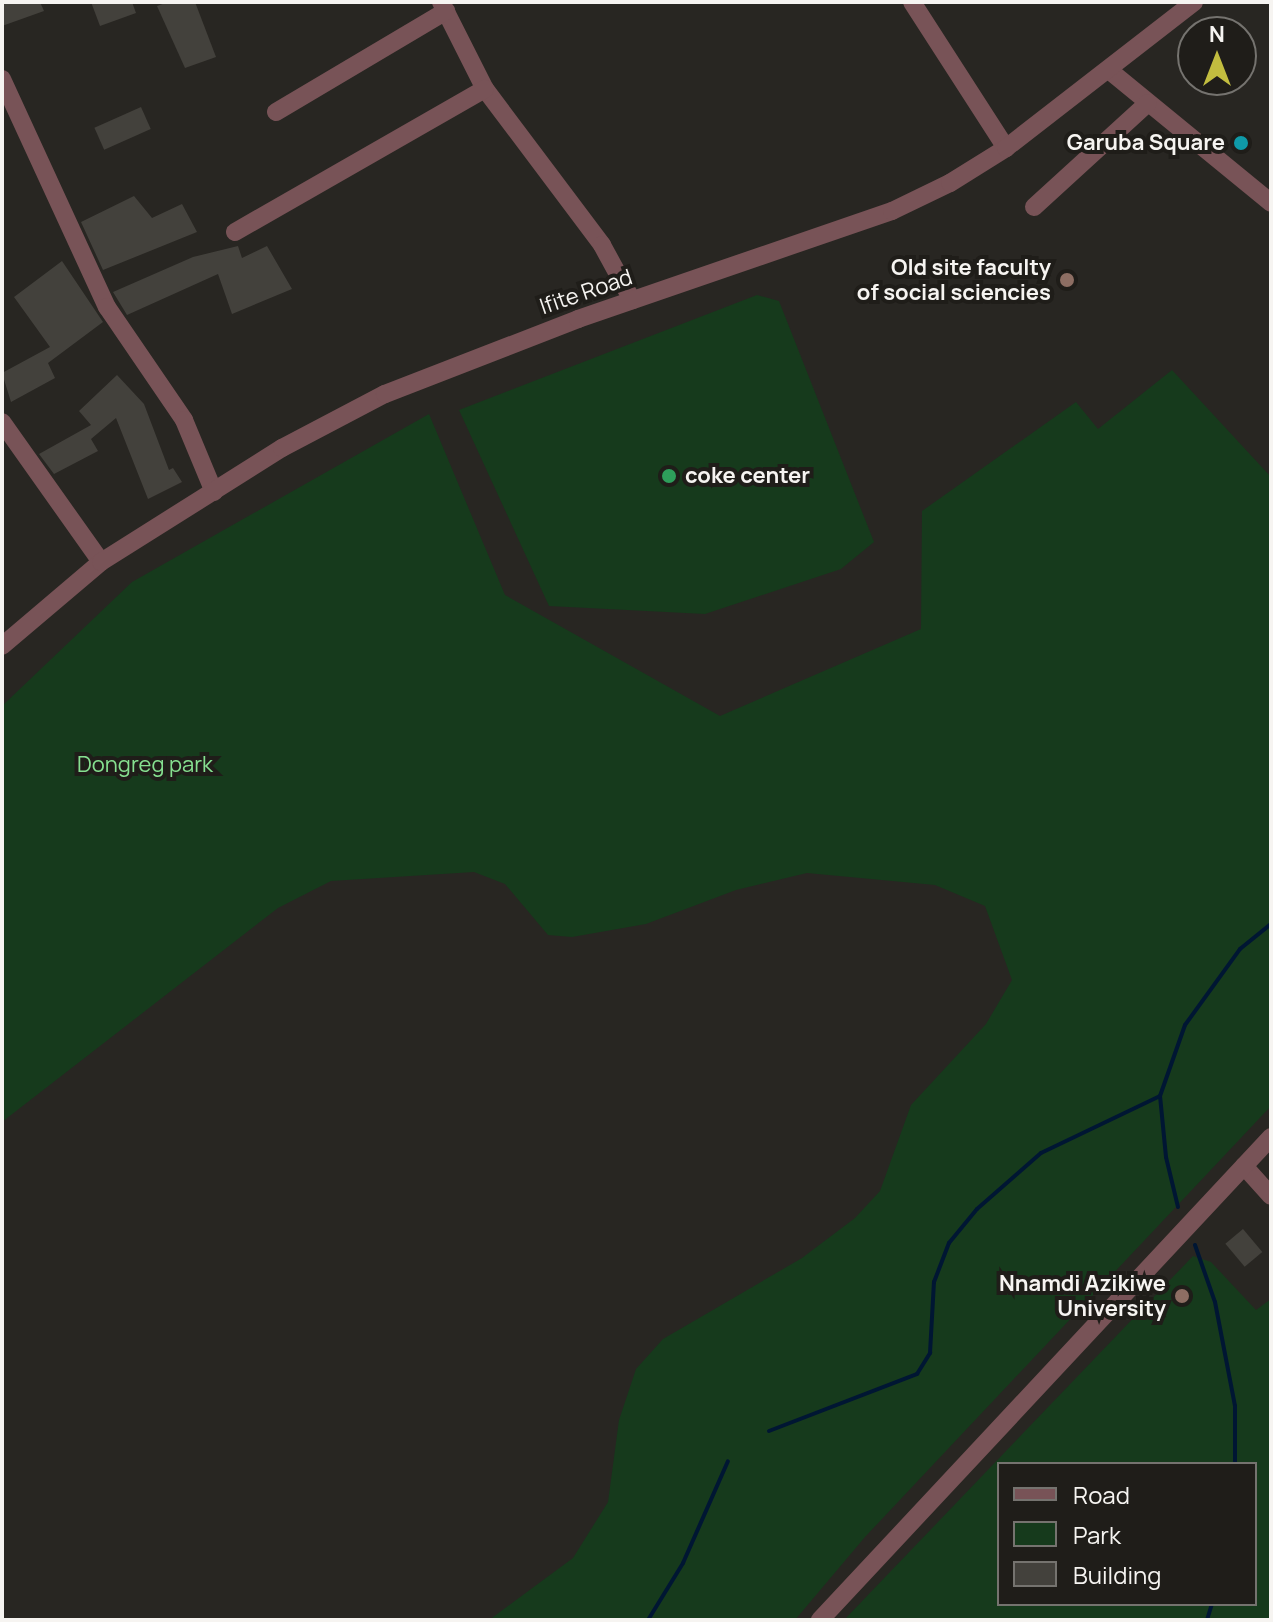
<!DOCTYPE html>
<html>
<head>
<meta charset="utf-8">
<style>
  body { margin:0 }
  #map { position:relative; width:1273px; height:1622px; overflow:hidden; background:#282622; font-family:Manrope,sans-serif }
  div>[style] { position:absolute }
  .green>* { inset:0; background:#163a1c }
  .stream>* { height:4px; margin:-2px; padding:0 2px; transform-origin:2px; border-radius:2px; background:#001633 }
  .building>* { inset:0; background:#43413c; transform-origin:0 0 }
  .minor>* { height:18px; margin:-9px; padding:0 9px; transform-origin:9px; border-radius:9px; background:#785357 }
  .dots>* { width:22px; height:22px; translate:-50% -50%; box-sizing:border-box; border:4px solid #1f1d19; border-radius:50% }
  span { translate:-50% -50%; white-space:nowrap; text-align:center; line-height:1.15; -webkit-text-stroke:8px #1f1d19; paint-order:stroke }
  .poi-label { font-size:22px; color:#f6f4f1; font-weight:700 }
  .right { translate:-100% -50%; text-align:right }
  .left { translate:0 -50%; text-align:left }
  .street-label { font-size:22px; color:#f6f4f1 }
  .park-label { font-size:22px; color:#86e090 }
  .frame { position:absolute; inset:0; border:4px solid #f6f4f1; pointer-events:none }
  .legend { position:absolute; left:997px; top:1462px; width:260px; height:144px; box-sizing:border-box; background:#1f1d19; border:2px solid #75736f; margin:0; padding:10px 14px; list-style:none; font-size:24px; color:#f6f4f1 }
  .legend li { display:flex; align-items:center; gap:16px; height:40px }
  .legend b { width:40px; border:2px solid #75736f }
  .north { position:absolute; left:1177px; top:16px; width:80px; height:80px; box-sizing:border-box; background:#1f1d19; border:2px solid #75736f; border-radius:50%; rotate:0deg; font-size:22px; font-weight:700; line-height:32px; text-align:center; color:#f6f4f1 }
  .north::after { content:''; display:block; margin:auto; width:28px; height:36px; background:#c2bd3f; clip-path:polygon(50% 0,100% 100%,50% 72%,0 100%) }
</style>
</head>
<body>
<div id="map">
  <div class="green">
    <div style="clip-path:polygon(757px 295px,779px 301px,874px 542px,841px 569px,705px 614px,549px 606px,459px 410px)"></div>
    <div style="clip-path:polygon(1172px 370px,1271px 477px,1271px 1106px,865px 1537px,795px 1620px,489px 1620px,573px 1558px,608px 1502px,619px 1420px,636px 1369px,663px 1339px,802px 1258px,855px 1218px,880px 1191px,911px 1105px,986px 1024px,1012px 980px,985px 906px,935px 885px,807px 873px,736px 890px,646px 924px,572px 937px,548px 935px,505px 884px,474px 872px,331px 881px,278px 908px,2px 1122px,2px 706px,132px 582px,429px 414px,505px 595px,720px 716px,921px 629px,922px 511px,1076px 402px,1098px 429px)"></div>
    <div style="clip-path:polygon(evenodd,1193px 1256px,1211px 1262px,1256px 1310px,1271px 1299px,1271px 1620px,844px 1620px,1193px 1256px,999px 1464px,1255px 1464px,1255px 1604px,999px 1604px,999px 1464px)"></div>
  </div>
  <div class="stream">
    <div style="left:1178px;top:1207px;width:51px;rotate:-103.5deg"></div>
    <div style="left:1166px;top:1157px;width:61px;rotate:-95.6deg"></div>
    <div style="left:1160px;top:1096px;width:75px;rotate:-70.6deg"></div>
    <div style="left:1185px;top:1025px;width:94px;rotate:-54.1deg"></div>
    <div style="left:1240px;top:949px;width:40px;rotate:-39deg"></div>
    <div style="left:1195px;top:1245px;width:60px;rotate:70.7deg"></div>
    <div style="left:1215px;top:1302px;width:106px;rotate:79.1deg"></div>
    <div style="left:1235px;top:1406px;width:58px;rotate:90deg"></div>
    <div style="left:769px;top:1431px;width:159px;rotate:-21.1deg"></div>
    <div style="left:917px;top:1374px;width:25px;rotate:-58deg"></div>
    <div style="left:930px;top:1353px;width:71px;rotate:-86.8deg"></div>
    <div style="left:934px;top:1282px;width:42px;rotate:-69deg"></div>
    <div style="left:949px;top:1243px;width:44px;rotate:-50.5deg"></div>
    <div style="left:977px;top:1209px;width:85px;rotate:-41.2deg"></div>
    <div style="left:1041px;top:1153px;width:132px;rotate:-25.6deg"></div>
    <div style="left:648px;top:1620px;width:67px;rotate:-58.4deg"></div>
    <div style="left:683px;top:1563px;width:111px;rotate:-66.2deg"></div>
    <div style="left:1207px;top:1620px;width:17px;rotate:-73deg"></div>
  </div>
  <div class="building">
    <div style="clip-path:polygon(2px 2px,40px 2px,44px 11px,2px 26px)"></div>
    <div style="clip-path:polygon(91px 2px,132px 2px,136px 13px,100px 26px)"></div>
    <div style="clip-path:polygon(168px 2px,195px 2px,216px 57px,185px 68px,157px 6px)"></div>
    <div style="left:141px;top:107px;width:24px;height:51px;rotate:66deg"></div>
    <div style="clip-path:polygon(134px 196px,152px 218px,182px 204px,197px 232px,103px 270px,81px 222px)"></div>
    <div style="clip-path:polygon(238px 246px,242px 258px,267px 246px,292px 289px,232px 314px,218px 274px,127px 315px,113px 292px,193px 257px)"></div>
    <div style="clip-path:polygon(62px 261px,103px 322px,48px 363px,55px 378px,11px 402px,2px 373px,50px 347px,14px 297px)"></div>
    <div style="clip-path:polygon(117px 375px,144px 404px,169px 470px,173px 468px,182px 482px,148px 499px,116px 418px,91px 439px,98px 451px,54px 474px,39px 454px,91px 425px,79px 411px)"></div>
    <div style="left:1243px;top:1229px;width:30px;height:23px;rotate:50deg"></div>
  </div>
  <div class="minor">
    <div style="left:441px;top:2px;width:97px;rotate:63.2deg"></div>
    <div style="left:485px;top:89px;width:195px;rotate:53.1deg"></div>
    <div style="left:602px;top:245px;width:63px;rotate:61.4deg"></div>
    <div style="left:912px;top:2px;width:174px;rotate:57.2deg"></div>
    <div style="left:1110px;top:71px;width:208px;rotate:39.3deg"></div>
    <div style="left:2px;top:79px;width:251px;rotate:65.3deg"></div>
    <div style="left:107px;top:307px;width:137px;rotate:55.7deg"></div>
    <div style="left:184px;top:420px;width:78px;rotate:67.4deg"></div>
    <div style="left:276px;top:112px;width:198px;rotate:-30.7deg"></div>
    <div style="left:1034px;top:207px;width:154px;rotate:-42.4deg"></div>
    <div style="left:235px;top:232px;width:288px;rotate:-29.8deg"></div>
    <div style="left:2px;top:422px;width:171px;rotate:54.7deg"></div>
    <div style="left:2px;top:646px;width:130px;rotate:-40.3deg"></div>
    <div style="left:101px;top:562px;width:214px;rotate:-32.2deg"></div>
    <div style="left:282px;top:448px;width:116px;rotate:-27.7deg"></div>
    <div style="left:385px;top:394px;width:207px;rotate:-21.2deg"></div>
    <div style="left:578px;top:319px;width:332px;rotate:-19deg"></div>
    <div style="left:892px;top:211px;width:64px;rotate:-25.8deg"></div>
    <div style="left:950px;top:183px;width:66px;rotate:-32deg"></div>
    <div style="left:1006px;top:148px;width:238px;rotate:-37.8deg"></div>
    <div style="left:1244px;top:1166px;width:40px;rotate:48deg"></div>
    <div style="left:820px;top:1620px;width:661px;rotate:-46.96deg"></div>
  </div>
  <div class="dots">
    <div style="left:1241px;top:143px;background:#0f9aa8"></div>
    <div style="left:1067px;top:280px;background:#8d6e63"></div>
    <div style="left:669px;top:476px;background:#2e9e5b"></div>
    <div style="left:1182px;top:1296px;background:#8d6e63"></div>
  </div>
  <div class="poi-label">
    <span class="right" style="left:1225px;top:143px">Garuba Square</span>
    <span class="right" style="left:1051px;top:280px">Old site faculty<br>of social sciencies</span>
    <span class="left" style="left:685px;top:476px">coke center</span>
    <span class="right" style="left:1166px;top:1296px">Nnamdi Azikiwe<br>University</span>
  </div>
  <div class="street-label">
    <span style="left:586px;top:292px;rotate:-19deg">Ifite Road</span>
  </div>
  <div class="park-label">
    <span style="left:145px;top:765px">Dongreg park</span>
  </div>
  <div class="frame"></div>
  <ul class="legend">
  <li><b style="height:10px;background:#785357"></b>Road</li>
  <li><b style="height:22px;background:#163a1c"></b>Park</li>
  <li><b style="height:22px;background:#43413c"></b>Building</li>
  </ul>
  <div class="north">N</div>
</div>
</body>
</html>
